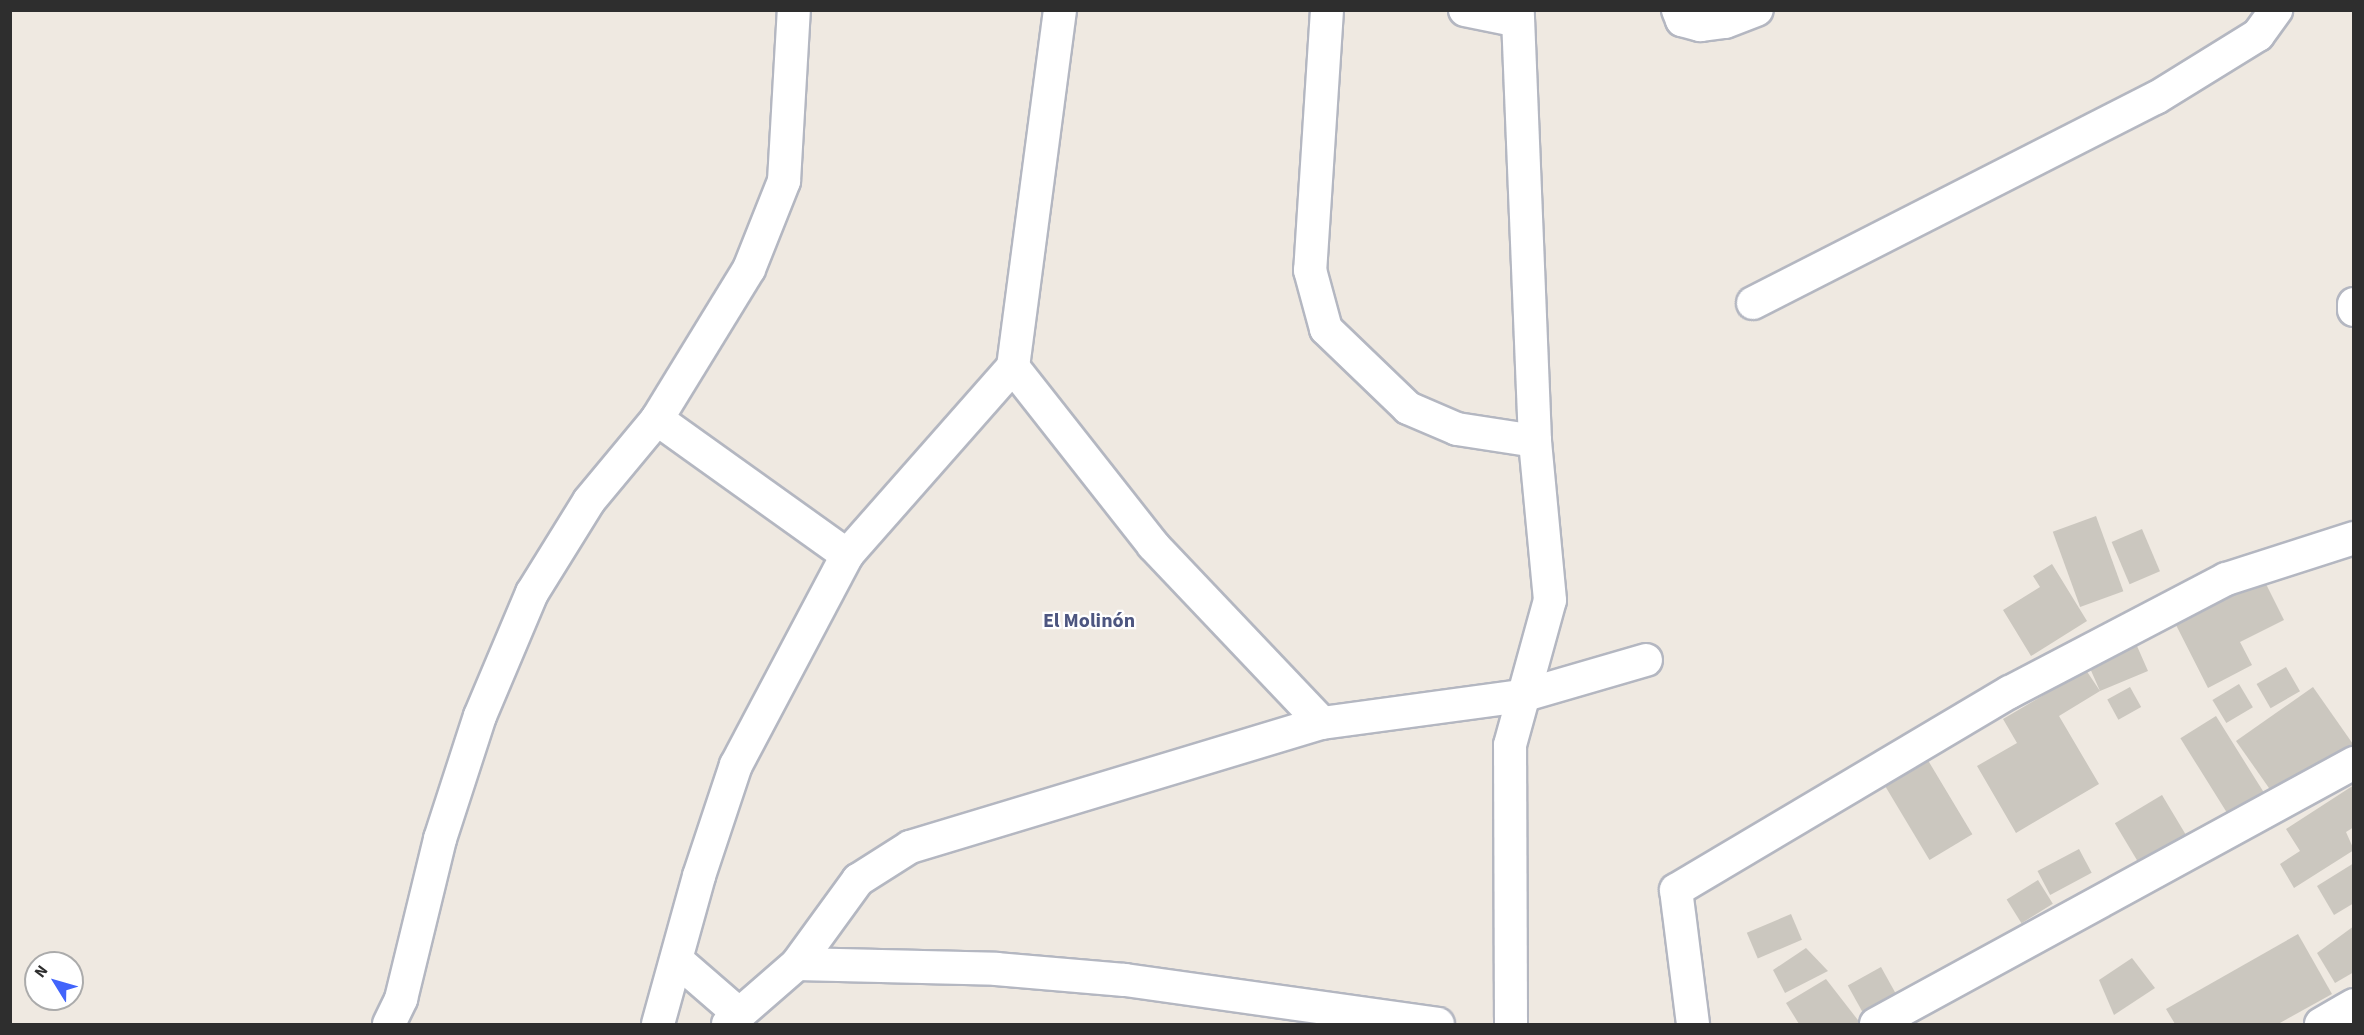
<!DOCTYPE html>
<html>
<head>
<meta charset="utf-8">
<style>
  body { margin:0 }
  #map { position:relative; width:2364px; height:1035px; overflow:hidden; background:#efe9e1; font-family:"Source Sans 3",sans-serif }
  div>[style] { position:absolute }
  .building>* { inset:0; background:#cbc7bf; transform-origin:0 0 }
  .roads { filter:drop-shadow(2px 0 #b4b7c1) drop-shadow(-2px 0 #b4b7c1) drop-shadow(0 2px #b4b7c1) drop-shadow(0 -2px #b4b7c1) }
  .minor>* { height:32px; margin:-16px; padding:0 16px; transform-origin:16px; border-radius:16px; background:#fff }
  span { translate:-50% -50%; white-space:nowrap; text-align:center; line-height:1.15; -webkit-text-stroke:4.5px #fff; paint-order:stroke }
  .neighbourhood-label { font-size:20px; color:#4d5680; font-weight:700 }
  .frame { position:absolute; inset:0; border:12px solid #2e2e2e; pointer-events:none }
  .north { position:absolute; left:24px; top:951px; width:60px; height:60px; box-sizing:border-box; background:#fff; border:2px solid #ababab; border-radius:50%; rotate:307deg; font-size:16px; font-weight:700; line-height:24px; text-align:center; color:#2e2e2e }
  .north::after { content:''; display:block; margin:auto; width:21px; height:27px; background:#4264fb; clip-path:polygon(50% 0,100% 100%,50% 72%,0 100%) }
</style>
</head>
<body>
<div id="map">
  <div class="building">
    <div style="left:2096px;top:516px;width:80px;height:46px;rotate:70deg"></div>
    <div style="left:2142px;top:529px;width:46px;height:33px;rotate:67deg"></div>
    <div style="clip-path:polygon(2052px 564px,2087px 621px,2031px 656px,2003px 610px,2040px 587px,2033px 576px)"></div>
    <div style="clip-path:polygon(2264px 580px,2284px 620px,2240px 642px,2252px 665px,2208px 688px,2176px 625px)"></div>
    <div style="clip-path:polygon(2137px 646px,2148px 671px,2100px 691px,2059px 716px,2099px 784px,2016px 833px,1977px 766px,2017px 743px,2003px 719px,2086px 670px,2100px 691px,2089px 666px)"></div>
    <div style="left:2286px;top:667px;width:28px;height:34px;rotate:60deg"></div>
    <div style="left:2239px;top:684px;width:27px;height:31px;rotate:59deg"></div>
    <div style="left:2130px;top:687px;width:23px;height:26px;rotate:61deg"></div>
    <div style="left:2313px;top:687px;width:70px;height:94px;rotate:55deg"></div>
    <div style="left:2216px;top:716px;width:98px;height:42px;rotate:58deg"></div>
    <div style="left:1926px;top:757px;width:90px;height:50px;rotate:59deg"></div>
    <div style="clip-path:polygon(2354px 785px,2354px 827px,2346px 832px,2354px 850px,2294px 888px,2280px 864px,2300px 851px,2286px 829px)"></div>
    <div style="left:2162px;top:795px;width:55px;height:55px;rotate:59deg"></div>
    <div style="left:2079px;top:849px;width:27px;height:47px;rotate:62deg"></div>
    <div style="clip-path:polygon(2354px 863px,2354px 903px,2334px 915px,2317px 886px)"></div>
    <div style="left:2038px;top:880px;width:28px;height:37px;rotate:58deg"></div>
    <div style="left:1791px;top:914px;width:28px;height:48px;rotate:67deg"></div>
    <div style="clip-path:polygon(2354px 926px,2354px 972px,2335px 983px,2317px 953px)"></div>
    <div style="clip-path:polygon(2298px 934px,2332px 994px,2278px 1024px,2175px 1024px,2166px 1009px)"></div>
    <div style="clip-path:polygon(1806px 948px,1828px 971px,1785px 993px,1773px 970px)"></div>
    <div style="clip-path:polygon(2132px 958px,2155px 988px,2114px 1015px,2099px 980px)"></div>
    <div style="left:1881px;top:967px;width:33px;height:38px;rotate:61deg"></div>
    <div style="clip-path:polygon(1826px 979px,1861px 1024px,1799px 1024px,1786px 1003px)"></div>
  </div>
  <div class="roads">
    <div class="minor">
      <div style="left:1327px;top:10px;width:261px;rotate:93.7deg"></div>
      <div style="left:1310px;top:270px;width:61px;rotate:74.8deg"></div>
      <div style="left:1326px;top:329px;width:114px;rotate:43.9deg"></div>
      <div style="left:1408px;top:408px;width:53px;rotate:23.2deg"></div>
      <div style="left:1457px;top:429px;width:79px;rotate:8.7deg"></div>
      <div style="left:1465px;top:10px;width:54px;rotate:11.7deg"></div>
      <div style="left:1678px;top:10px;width:11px;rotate:68deg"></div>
      <div style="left:1682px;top:20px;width:19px;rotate:16deg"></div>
      <div style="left:1700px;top:25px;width:25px;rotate:-7deg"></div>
      <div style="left:1725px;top:22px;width:34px;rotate:-21deg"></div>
      <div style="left:1753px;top:303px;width:452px;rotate:-27deg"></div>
      <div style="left:2156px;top:98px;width:120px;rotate:-31.7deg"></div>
      <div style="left:2258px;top:35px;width:31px;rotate:-54deg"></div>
      <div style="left:2354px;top:304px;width:6px;rotate:90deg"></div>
      <div style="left:1013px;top:367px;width:226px;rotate:51.8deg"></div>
      <div style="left:1153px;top:545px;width:245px;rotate:46.5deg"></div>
      <div style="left:657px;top:419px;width:234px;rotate:35.6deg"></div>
      <div style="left:678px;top:961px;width:79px;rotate:40.9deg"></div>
      <div style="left:797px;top:964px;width:199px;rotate:1.4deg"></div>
      <div style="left:996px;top:969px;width:129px;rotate:4.9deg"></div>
      <div style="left:1125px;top:980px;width:316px;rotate:8deg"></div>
      <div style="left:389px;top:1024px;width:28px;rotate:-64deg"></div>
      <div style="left:401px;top:999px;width:165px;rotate:-76.3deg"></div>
      <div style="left:440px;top:839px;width:129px;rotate:-72deg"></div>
      <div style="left:480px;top:716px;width:134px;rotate:-67.1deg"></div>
      <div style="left:532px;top:593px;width:108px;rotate:-58.2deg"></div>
      <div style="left:589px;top:501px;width:107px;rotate:-50.3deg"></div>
      <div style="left:657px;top:419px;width:176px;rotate:-58.5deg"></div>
      <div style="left:749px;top:269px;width:95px;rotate:-68.3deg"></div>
      <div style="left:784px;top:181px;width:171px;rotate:-86.7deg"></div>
      <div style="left:658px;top:1024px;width:154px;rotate:-74.5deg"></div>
      <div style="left:699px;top:876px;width:117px;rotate:-71.6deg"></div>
      <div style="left:736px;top:765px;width:238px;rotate:-62.1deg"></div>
      <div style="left:847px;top:555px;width:251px;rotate:-48.6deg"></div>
      <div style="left:1013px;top:367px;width:360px;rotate:-82.5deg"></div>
      <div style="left:728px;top:1024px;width:91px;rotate:-41deg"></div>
      <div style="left:797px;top:964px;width:104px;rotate:-54deg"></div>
      <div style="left:858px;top:880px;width:62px;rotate:-32.4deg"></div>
      <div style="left:910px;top:847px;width:430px;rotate:-16.8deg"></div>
      <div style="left:1322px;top:723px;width:202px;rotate:-7.7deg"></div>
      <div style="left:1522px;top:696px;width:129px;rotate:-16.2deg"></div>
      <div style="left:1511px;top:1024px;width:279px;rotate:-90.2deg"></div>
      <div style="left:1510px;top:745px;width:150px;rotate:-74.6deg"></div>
      <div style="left:1550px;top:600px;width:160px;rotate:-95.4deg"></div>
      <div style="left:1535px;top:441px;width:431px;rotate:-92.3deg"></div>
      <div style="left:1693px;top:1024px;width:135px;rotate:-97.2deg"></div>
      <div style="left:1676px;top:890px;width:388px;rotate:-30.7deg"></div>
      <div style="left:2010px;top:692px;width:244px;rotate:-27.6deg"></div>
      <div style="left:2226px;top:579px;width:134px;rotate:-17.8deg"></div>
      <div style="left:1876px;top:1024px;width:545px;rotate:-28.64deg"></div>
      <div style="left:2321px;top:1024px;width:38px;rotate:-30deg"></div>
    </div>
  </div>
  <div class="neighbourhood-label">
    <span style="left:1089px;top:621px">El Molinón</span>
  </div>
  <div class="frame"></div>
  <div class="north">N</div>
</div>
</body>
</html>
